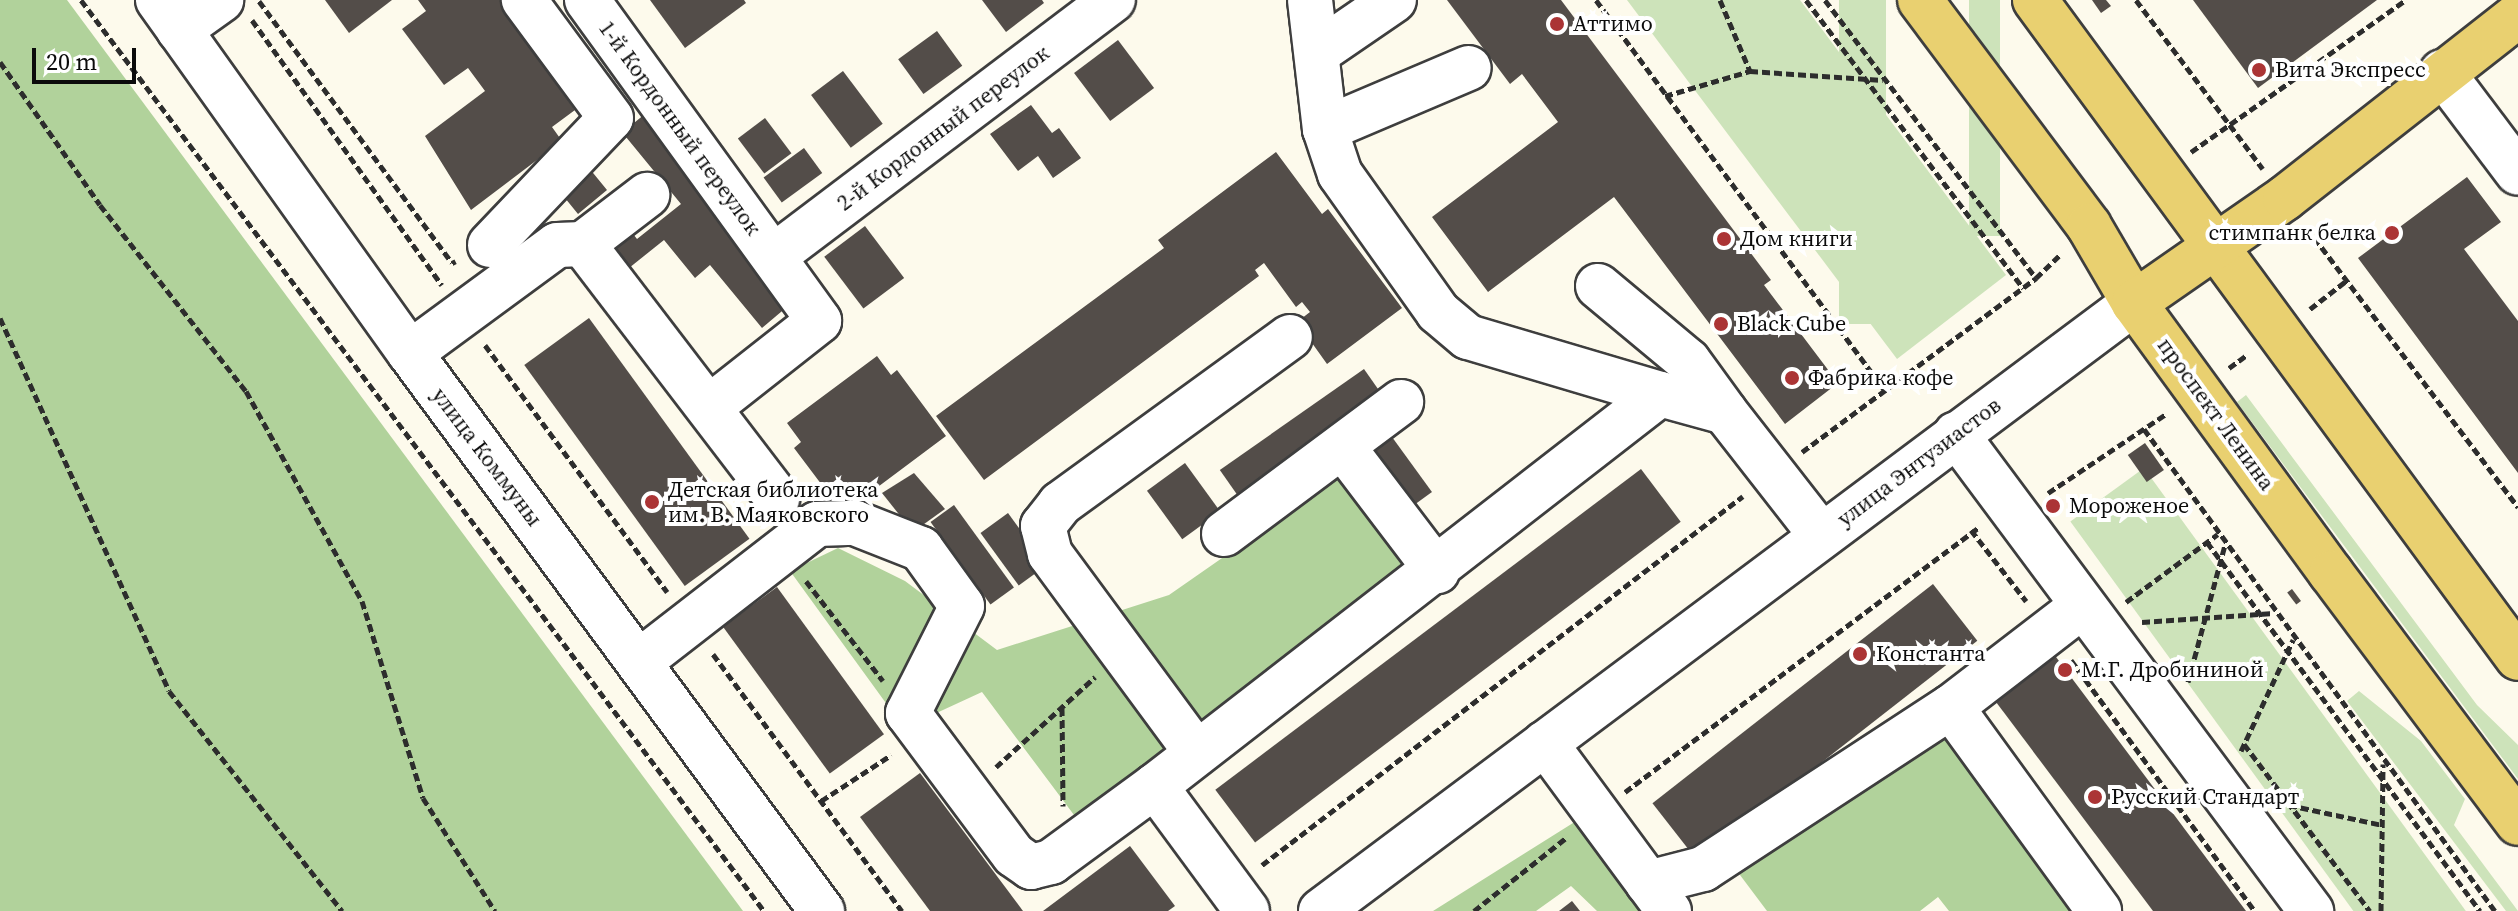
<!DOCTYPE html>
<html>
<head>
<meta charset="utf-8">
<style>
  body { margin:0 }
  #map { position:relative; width:2518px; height:911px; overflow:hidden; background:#fdfaec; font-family:"Source Serif 4",serif }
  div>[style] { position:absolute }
  .green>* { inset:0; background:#cde3ba; transform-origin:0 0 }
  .forest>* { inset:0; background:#b1d29b }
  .building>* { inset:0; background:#534d49; transform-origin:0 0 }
  .path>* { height:5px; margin-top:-2.5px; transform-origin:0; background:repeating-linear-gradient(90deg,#2d2d2d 0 8px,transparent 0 12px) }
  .roads { filter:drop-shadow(2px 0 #3e3e3e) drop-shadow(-2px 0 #3e3e3e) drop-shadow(0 2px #3e3e3e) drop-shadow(0 -2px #3e3e3e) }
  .minor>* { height:44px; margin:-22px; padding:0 22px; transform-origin:22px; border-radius:22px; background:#fff }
  .major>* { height:44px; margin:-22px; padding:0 22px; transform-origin:22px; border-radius:22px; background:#e9d070 }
  .dots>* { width:22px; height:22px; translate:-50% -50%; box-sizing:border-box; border:4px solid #fff; border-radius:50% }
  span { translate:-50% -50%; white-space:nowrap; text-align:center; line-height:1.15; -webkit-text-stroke:8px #fff; paint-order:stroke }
  .poi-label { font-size:22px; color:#0b0b0b }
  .left { translate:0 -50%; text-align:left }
  .right { translate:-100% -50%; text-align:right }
  .street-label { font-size:22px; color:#0b0b0b }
  .scale { position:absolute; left:32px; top:48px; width:104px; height:36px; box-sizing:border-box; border:4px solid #0b0b0b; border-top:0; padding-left:10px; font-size:24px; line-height:28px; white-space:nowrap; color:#0b0b0b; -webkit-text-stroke:6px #fff; paint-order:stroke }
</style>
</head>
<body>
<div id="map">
  <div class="green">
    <div style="clip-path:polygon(1627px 0,1800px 0,2006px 275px,1897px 359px)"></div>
    <div style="left:1839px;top:0;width:47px;height:324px"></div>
    <div style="left:1969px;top:0;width:31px;height:236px"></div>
    <div style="clip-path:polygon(2246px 395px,2477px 705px,2518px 745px,2518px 779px,2237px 402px)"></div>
    <div style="left:2144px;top:468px;width:550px;height:91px;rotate:54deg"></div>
    <div style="clip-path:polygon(2359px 691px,2421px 741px,2465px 799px,2454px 825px,2518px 911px,2506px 911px,2347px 701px)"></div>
  </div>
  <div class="forest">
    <div style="clip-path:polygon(0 0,67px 0,743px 911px,0 911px)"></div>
    <div style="clip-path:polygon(1341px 475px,1405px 570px,1077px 819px,982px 692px,904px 728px,790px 571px,838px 548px,905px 581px,997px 650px,1169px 595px)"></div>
    <div style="clip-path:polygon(1955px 695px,2117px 911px,1949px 911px,1938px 897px,1920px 911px,1767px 911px,1731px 863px)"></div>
    <div style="clip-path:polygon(1581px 818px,1643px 911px,1597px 911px,1571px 886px,1536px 911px,1433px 911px)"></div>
  </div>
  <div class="building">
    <div style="clip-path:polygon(325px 0,392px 0,349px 33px)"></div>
    <div style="clip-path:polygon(418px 0,513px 0,570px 76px,557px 85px,575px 110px,552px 127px,562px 141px,471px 210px,425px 136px,485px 91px,468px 68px,444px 85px,402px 29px,426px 11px)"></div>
    <div style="clip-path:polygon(650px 0,744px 0,746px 3px,685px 48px)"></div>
    <div style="clip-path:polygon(982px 0,1042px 0,1044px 3px,1006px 32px)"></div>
    <div style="clip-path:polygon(1447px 0,1561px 0,1771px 280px,1764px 285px,1838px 383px,1785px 424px,1614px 197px,1488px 292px,1432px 217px,1558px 122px,1522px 74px,1510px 84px)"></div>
    <div style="clip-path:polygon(2092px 0,2106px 0,2111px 6px,2101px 13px)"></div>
    <div style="clip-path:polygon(2193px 0,2377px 0,2258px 88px)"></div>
    <div style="left:937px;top:31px;width:43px;height:48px;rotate:54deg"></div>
    <div style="left:1118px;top:40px;width:60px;height:55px;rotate:53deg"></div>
    <div style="left:843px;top:71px;width:66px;height:40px;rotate:53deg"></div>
    <div style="clip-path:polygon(1031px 105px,1052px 133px,1059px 128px,1081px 158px,1053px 178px,1038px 156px,1018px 171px,990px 134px)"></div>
    <div style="clip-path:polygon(651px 109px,722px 194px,707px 206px,788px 306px,762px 328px,710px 265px,695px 278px,664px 240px,624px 272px,601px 245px,626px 225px,637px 239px,681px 204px,626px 137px,589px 168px,607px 190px,578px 214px,556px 187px)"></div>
    <div style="left:765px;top:118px;width:44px;height:34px;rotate:53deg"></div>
    <div style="left:804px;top:148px;width:31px;height:50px;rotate:54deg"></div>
    <div style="clip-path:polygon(1276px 152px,1322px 214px,1328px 209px,1402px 308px,1327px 364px,1297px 322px,1310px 312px,1302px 302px,1296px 307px,1264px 263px,1255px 270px,1259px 276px,984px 480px,936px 416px,1164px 248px,1158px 240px)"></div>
    <div style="clip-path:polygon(2467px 177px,2501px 222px,2464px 249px,2518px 321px,2518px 473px,2358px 258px)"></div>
    <div style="left:865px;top:226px;width:65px;height:51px;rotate:53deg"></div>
    <div style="left:589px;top:318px;width:273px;height:80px;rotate:54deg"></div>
    <div style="clip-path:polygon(877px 356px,891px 375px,897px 370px,946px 436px,843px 513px,794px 448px,801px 442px,787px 423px)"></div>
    <div style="left:1364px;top:369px;width:33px;height:176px;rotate:55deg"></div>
    <div style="left:1392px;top:437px;width:68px;height:33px;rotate:54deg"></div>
    <div style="left:2145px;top:443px;width:33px;height:21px;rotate:55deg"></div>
    <div style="left:1185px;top:463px;width:60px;height:47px;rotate:54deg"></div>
    <div style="left:1641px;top:469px;width:66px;height:533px;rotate:53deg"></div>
    <div style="clip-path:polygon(914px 473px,945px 509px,913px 532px,882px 493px)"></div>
    <div style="left:2057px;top:497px;width:12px;height:15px;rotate:59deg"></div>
    <div style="left:954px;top:505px;width:102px;height:29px;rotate:54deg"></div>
    <div style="left:1008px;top:513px;width:65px;height:34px;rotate:54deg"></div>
    <div style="left:1933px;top:584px;width:72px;height:356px;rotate:52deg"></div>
    <div style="left:777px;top:587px;width:182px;height:67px;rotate:54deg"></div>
    <div style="left:2292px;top:589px;width:15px;height:6px;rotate:53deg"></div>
    <div style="clip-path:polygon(2053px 653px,2246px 911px,2153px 911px,1993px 698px)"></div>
    <div style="clip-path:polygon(920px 773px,1023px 911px,930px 911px,860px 817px)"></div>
    <div style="clip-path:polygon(1130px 846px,1175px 906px,1168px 911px,1043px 911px)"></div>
    <div style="clip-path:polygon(1572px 901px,1580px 911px,1559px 911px)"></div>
  </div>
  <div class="path">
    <div style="left:81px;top:0;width:1139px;rotate:53.14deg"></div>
    <div style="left:1596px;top:0;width:488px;rotate:53.5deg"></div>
    <div style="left:1720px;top:0;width:77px;rotate:67.1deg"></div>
    <div style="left:1806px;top:0;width:361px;rotate:53deg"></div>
    <div style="left:1825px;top:0;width:349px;rotate:52.8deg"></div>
    <div style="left:2136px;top:0;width:211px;rotate:53.1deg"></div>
    <div style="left:259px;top:1px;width:325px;rotate:53.6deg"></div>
    <div style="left:452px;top:263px;width:4px;rotate:-27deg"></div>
    <div style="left:252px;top:20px;width:326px;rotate:54.4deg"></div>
    <div style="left:0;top:62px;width:174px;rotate:55deg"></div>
    <div style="left:100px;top:205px;width:236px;rotate:51.9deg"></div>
    <div style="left:246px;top:391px;width:240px;rotate:61.1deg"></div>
    <div style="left:362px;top:601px;width:206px;rotate:72.8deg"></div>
    <div style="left:423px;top:798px;width:134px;rotate:57.5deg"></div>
    <div style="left:1665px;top:96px;width:89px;rotate:-16.4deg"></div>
    <div style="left:1750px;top:71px;width:133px;rotate:3.9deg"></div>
    <div style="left:2191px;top:152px;width:263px;rotate:-35.3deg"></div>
    <div style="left:2307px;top:228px;width:350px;rotate:52.9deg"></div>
    <div style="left:2310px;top:309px;width:46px;rotate:-37.9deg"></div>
    <div style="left:0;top:318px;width:409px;rotate:65.6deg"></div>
    <div style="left:169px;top:691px;width:280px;rotate:51.8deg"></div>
    <div style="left:485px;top:345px;width:307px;rotate:53.6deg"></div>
    <div style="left:2229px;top:368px;width:22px;rotate:-36deg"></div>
    <div style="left:2144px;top:429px;width:596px;rotate:53.94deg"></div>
    <div style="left:1802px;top:452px;width:292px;rotate:-36.6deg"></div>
    <div style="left:2036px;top:278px;width:35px;rotate:-44deg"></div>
    <div style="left:2048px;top:493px;width:142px;rotate:-33.8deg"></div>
    <div style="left:1971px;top:530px;width:90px;rotate:52.2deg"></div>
    <div style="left:2207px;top:542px;width:459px;rotate:53.5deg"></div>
    <div style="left:806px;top:581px;width:126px;rotate:52.4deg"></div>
    <div style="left:2126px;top:602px;width:114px;rotate:-36.5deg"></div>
    <div style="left:2142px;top:622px;width:132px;rotate:-3.9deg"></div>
    <div style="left:713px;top:654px;width:319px;rotate:53.7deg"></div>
    <div style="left:2071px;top:660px;width:311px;rotate:53.8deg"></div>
    <div style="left:2188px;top:682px;width:142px;rotate:-74.9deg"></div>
    <div style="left:1062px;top:708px;width:98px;rotate:89.4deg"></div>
    <div style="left:2244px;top:744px;width:209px;rotate:53deg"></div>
    <div style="left:2241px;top:751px;width:123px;rotate:-64.9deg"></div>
    <div style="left:996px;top:767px;width:134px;rotate:-42.3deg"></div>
    <div style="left:1625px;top:792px;width:442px;rotate:-36.8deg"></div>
    <div style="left:821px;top:801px;width:84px;rotate:-33.3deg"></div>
    <div style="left:2289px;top:805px;width:95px;rotate:12.1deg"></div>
    <div style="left:1262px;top:865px;width:606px;rotate:-37.49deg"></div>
    <div style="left:1474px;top:911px;width:119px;rotate:-38.5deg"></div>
    <div style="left:2381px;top:911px;width:147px;rotate:-89.2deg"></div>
  </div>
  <div class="roads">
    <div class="minor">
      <div style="left:158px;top:0;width:434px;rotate:54.5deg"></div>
      <div style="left:410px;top:353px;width:694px;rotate:53.56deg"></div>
      <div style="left:587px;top:0;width:396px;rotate:54.1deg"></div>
      <div style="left:819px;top:321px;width:137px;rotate:141.8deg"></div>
      <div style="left:1310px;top:0;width:130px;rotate:83.4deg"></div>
      <div style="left:1325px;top:129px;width:47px;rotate:71.6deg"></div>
      <div style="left:1340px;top:174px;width:169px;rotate:54.6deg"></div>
      <div style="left:1438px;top:312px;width:39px;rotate:40deg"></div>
      <div style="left:1468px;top:337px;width:200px;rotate:16.5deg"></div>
      <div style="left:179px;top:30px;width:52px;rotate:-35.5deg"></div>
      <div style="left:1318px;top:52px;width:92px;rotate:-34.4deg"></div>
      <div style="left:2442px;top:72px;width:126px;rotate:53deg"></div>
      <div style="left:1325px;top:129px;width:156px;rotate:-23deg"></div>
      <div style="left:583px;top:244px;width:81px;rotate:-37.4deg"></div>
      <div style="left:490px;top:245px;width:175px;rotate:-46.4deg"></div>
      <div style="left:611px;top:118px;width:147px;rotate:-126.4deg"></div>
      <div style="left:774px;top:256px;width:425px;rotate:-37.1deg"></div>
      <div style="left:1598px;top:286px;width:117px;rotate:39.8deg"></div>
      <div style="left:1688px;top:361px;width:63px;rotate:54deg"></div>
      <div style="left:410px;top:353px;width:182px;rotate:-36.3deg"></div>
      <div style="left:557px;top:245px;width:26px;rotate:-2deg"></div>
      <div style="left:583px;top:244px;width:320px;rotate:52.6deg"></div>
      <div style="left:1956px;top:434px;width:595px;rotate:53.34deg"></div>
      <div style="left:1343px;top:447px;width:156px;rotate:52.8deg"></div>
      <div style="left:1224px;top:534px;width:221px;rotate:-36.7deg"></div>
      <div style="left:639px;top:662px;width:225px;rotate:-37.8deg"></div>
      <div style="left:817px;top:524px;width:38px;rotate:-2deg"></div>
      <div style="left:855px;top:523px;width:71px;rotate:21.5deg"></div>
      <div style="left:921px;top:549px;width:70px;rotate:54.3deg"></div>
      <div style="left:962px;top:606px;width:120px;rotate:116.8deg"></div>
      <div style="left:908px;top:713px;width:177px;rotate:53.3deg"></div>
      <div style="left:1014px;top:855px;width:21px;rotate:35deg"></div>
      <div style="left:1031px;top:867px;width:21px;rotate:-14deg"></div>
      <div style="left:1051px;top:862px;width:129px;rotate:-36.2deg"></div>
      <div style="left:1155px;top:786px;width:639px;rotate:-37.82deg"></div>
      <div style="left:1660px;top:394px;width:67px;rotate:15.5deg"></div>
      <div style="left:1725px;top:412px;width:156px;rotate:52deg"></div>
      <div style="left:1951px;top:707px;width:252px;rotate:54deg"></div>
      <div style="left:1545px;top:743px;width:209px;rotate:53.6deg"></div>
      <div style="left:1196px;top:752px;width:246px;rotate:-126.4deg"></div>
      <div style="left:1050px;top:554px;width:29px;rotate:-104deg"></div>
      <div style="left:1043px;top:526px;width:28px;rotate:-52deg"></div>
      <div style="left:1060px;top:504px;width:284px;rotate:-36deg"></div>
      <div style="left:1155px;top:786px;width:155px;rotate:53.6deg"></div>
      <div style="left:1648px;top:883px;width:57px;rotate:-14.3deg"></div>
      <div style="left:1703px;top:869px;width:296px;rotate:-33.2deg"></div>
      <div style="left:1951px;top:707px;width:164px;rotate:-37.6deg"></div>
      <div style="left:1321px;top:911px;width:1015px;rotate:-36.79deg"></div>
    </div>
    <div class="major">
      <div style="left:1920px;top:0;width:282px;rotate:53.2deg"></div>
      <div style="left:2089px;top:226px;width:89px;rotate:59.7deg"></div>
      <div style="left:2134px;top:303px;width:334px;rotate:53.9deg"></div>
      <div style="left:2331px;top:573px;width:312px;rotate:53.2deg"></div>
      <div style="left:2035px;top:0;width:816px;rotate:53.72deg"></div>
      <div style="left:2134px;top:303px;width:184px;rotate:-34.8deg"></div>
      <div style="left:2285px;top:198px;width:296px;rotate:-38.1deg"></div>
    </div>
  </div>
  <div class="dots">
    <div style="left:1557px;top:24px;background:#ab3435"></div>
    <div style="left:2259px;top:70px;background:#ab3435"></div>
    <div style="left:2392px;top:233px;background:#ab3435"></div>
    <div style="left:1724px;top:239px;background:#ab3435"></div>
    <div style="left:1721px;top:324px;background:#ab3435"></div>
    <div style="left:1792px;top:378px;background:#ab3435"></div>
    <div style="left:652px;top:502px;background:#ab3435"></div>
    <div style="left:2053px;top:506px;background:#ab3435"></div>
    <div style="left:1860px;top:654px;background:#ab3435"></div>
    <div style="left:2065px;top:670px;background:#ab3435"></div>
    <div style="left:2095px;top:797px;background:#ab3435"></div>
  </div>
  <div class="poi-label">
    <span class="left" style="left:1573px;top:24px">Аттимо</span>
    <span class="left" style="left:2275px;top:70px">Вита Экспресс</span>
    <span class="right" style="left:2376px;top:233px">стимпанк белка</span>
    <span class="left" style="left:1740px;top:239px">Дом книги</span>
    <span class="left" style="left:1737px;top:324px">Black Cube</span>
    <span class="left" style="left:1808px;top:378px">Фабрика кофе</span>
    <span class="left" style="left:668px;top:502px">Детская библиотека<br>им. В. Маяковского</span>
    <span class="left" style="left:2069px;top:506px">Мороженое</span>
    <span class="left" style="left:1876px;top:654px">Константа</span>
    <span class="left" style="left:2081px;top:670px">М.Г. Дробининой</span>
    <span class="left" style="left:2111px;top:797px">Русский Стандарт</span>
  </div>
  <div class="street-label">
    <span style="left:680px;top:128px;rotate:54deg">1-й Кордонный переулок</span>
    <span style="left:943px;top:128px;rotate:-37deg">2-й Кордонный переулок</span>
    <span style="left:2216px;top:414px;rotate:54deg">проспект Ленина</span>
    <span style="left:487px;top:457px;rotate:53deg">улица Коммуны</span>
    <span style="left:1919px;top:462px;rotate:-37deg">улица Энтузиастов</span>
  </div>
  <div class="scale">20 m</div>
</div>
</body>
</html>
